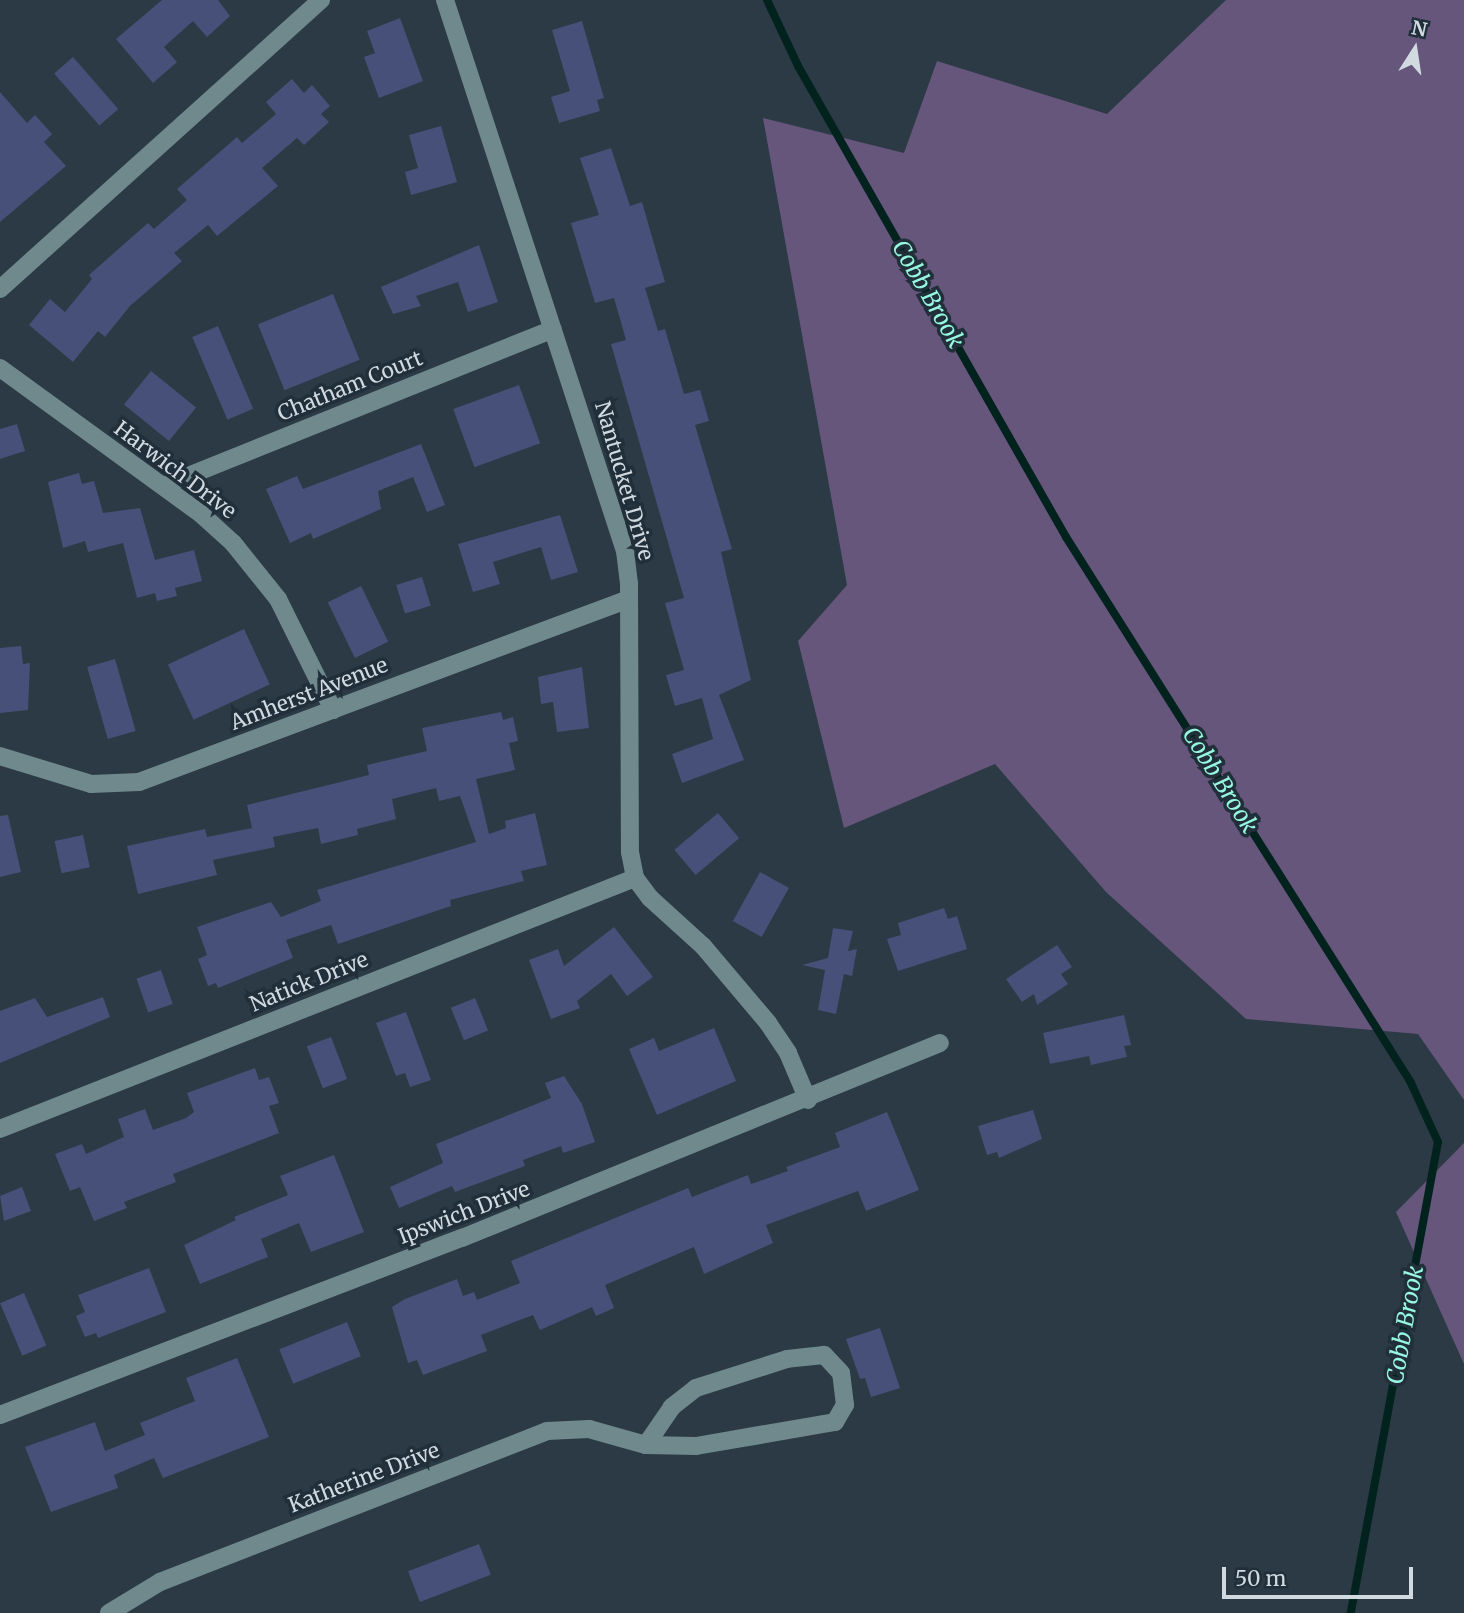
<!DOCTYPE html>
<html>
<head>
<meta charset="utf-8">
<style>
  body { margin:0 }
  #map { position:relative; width:1464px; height:1613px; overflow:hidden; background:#2b3a44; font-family:Merriweather,serif }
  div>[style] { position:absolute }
  .green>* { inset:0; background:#66567b }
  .stream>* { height:8px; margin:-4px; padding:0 4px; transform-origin:4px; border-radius:4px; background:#02231d }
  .building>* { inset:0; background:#465078; transform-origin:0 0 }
  .minor>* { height:18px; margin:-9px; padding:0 9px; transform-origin:9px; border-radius:9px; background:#6f898d }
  span { translate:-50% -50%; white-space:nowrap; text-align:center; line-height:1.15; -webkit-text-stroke:7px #212f3a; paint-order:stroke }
  .street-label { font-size:21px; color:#d1dae1 }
  .water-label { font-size:23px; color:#97f8e1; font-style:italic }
  .north { position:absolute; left:1380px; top:14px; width:70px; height:70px; -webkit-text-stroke:5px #212f3a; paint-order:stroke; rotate:12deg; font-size:19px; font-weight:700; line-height:28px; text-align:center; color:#d1dae1 }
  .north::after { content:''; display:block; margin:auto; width:24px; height:32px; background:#d1dae1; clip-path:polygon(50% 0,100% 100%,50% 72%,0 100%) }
  .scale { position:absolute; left:1222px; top:1567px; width:191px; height:32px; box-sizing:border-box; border:4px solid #d1dae1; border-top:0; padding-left:9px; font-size:21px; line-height:24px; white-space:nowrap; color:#d1dae1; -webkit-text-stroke:5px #212f3a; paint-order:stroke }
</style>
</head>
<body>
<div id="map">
  <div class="green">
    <div style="clip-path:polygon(1226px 0,1464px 0,1464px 1100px,1418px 1034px,1246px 1019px,1106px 892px,995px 764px,844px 828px,798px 641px,847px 585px,763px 118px,904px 153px,937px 61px,1107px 114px)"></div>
    <div style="clip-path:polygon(1464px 1143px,1464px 1364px,1396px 1212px)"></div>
  </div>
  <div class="stream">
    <div style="left:767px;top:0;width:73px;rotate:64.8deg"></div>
    <div style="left:798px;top:66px;width:542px;rotate:60.36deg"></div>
    <div style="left:1066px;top:537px;width:644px;rotate:57.69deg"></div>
    <div style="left:1410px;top:1081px;width:67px;rotate:65.3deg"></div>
    <div style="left:1438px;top:1142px;width:479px;rotate:100.5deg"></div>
  </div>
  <div class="building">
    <div style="clip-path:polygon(162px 0,218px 0,230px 16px,207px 37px,193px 21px,164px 47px,177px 62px,153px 83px,116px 39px)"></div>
    <div style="clip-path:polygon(400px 18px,423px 81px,379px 98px,364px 57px,375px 53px,367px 31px)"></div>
    <div style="clip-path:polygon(582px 21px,604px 98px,597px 100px,600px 111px,559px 123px,551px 97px,570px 91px,552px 30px)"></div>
    <div style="left:73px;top:57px;width:69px;height:25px;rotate:49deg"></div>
    <div style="clip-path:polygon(292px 79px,304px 93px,312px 85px,330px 106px,321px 114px,329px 122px,304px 145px,297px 138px,262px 168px,278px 186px,217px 236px,208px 225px,174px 253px,182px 261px,130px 306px,105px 337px,98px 331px,73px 362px,29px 325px,50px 299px,65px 312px,92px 279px,89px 275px,148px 223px,154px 229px,187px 200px,177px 189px,237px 137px,242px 143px,276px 114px,266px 102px)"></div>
    <div style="clip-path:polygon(0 92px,27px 123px,35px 115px,52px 134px,44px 142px,66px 166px,0 222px)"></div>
    <div style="clip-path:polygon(441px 126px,457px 182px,411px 195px,405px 172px,418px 168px,409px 135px)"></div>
    <div style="clip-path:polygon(611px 148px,630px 206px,642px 202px,665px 282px,645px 288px,658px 331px,665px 329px,684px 394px,700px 390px,709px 421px,695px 425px,732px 549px,721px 552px,751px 680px,719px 695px,744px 760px,682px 783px,672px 754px,713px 739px,702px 698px,675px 706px,666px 675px,684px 670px,665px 603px,684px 598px,611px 344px,626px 340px,614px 298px,595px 303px,571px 223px,599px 215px,580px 158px)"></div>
    <div style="clip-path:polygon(479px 245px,498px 302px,468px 312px,458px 282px,416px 296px,421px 306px,393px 314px,381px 287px)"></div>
    <div style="left:333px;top:294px;width:71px;height:81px;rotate:68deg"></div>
    <div style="left:218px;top:326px;width:90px;height:28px;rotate:67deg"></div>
    <div style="left:151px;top:371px;width:58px;height:43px;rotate:39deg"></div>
    <div style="left:519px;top:385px;width:62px;height:70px;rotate:70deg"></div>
    <div style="clip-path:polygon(17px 424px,25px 451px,0 459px,0 429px)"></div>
    <div style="clip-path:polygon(421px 444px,445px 505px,427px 512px,413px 477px,378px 491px,381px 509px,313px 539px,311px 533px,290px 543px,266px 489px,297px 476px,303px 489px)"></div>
    <div style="clip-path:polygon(79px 473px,82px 484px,94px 481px,103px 513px,140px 508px,155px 560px,194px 550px,202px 581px,175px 588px,177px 596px,157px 601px,155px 593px,137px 598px,123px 543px,88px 552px,85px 541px,63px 548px,48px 482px)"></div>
    <div style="clip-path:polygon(560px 515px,578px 572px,551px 580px,541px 547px,493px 562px,500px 584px,473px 592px,458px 544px)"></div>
    <div style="left:422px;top:577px;width:30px;height:27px;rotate:73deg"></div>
    <div style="left:361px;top:586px;width:62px;height:37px;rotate:64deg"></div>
    <div style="left:244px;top:629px;width:61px;height:84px;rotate:65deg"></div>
    <div style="clip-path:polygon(21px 646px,23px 664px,30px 663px,28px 710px,0 713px,0 648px)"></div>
    <div style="left:115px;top:659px;width:75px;height:29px;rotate:74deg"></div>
    <div style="clip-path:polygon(582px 667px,589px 728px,557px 732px,553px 702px,541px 704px,538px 677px)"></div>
    <div style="clip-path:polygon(501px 712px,503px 720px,513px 717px,518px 741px,509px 743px,515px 770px,476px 779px,489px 834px,506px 828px,505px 821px,535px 813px,547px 865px,521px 871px,524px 881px,450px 900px,451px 906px,338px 944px,331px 925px,286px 940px,293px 958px,218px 988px,216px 983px,208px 986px,198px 959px,207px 955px,197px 927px,271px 902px,281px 917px,321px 901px,317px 890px,476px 842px,460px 796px,439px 801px,436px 788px,392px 799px,396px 819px,357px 829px,358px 835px,321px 844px,318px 828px,273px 837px,275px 847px,213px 860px,217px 875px,138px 894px,127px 846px,205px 829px,207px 837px,252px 828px,247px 805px,369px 775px,367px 765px,427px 751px,422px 728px)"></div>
    <div style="left:718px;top:813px;width:33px;height:57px;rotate:50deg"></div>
    <div style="clip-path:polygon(8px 815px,21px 872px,0 877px,0 816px)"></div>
    <div style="left:83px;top:835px;width:33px;height:29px;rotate:78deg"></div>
    <div style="left:760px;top:872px;width:33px;height:56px;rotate:29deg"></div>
    <div style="clip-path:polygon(944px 908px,948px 919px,957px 916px,967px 949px,898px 971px,887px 939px,901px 935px,898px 923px)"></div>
    <div style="clip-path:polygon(614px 927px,653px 977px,627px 996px,611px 974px,577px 1001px,580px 1008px,551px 1019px,529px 960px,558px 949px,564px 966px)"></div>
    <div style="clip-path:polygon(833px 928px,853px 931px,848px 951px,857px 949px,852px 976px,844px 974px,836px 1014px,818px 1010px,825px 970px,802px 965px,828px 958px)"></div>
    <div style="clip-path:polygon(1057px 945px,1072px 967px,1061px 974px,1068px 984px,1037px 1005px,1034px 994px,1022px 1002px,1006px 979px)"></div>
    <div style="left:161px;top:970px;width:36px;height:26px;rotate:71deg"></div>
    <div style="clip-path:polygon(103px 997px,110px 1017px,0 1063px,0 1011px,35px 998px,47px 1017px)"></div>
    <div style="left:475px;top:998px;width:35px;height:26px;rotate:68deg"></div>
    <div style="clip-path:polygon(406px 1012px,431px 1080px,410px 1087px,405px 1073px,396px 1076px,376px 1023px)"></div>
    <div style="clip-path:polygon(1124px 1015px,1131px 1045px,1124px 1046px,1127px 1057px,1091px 1065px,1089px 1056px,1050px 1064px,1043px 1033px)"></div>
    <div style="clip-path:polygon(714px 1028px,736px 1081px,657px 1115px,629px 1049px,654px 1038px,659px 1051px)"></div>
    <div style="left:331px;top:1037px;width:45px;height:26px;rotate:69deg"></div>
    <div style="clip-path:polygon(255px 1068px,259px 1080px,269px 1077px,279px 1103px,269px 1106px,279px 1133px,173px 1174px,176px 1182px,124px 1202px,127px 1208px,94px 1221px,80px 1187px,70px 1191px,55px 1154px,82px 1144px,86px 1154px,124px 1137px,118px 1119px,145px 1109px,153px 1130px,186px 1118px,194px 1112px,187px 1093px)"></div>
    <div style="clip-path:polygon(564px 1076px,582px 1104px,595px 1142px,563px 1153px,561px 1146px,523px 1160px,525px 1166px,455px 1192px,452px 1186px,399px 1208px,390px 1187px,443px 1163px,436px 1144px,551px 1098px,545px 1083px)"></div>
    <div style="clip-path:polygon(1033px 1110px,1042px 1139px,999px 1158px,997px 1152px,987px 1155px,978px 1126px)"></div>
    <div style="clip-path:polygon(887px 1112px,919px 1190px,866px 1211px,858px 1191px,766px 1225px,773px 1243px,704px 1274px,694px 1247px,605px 1285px,614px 1308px,596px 1316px,592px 1307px,540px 1330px,533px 1315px,481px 1335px,487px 1351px,423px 1375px,417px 1360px,408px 1363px,392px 1307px,405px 1299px,457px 1279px,463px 1296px,474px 1292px,477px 1300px,520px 1283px,511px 1261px,688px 1188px,692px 1197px,748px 1175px,751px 1184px,788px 1171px,786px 1167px,840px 1147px,835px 1133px)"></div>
    <div style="clip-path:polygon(334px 1155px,364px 1232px,311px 1252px,299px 1223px,261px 1239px,268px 1257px,200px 1284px,184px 1245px,236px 1220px,234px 1217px,288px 1195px,280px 1176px)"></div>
    <div style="clip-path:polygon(22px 1187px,31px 1211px,4px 1221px,0 1196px)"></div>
    <div style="clip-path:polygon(149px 1268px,166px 1312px,98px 1338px,96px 1333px,85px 1337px,76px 1316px,85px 1312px,78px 1295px)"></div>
    <div style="left:24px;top:1293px;width:57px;height:26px;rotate:67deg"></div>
    <div style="left:347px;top:1322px;width:37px;height:73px;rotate:68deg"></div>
    <div style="clip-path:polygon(880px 1328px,900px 1388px,871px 1397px,865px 1378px,860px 1379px,846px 1339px)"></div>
    <div style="clip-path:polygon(237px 1358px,269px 1437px,163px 1478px,154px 1458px,114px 1475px,118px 1488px,51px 1512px,25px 1447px,95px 1422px,105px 1451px,145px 1435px,140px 1423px,195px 1401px,186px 1378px)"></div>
    <div style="left:479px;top:1544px;width:33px;height:76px;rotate:69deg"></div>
  </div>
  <div class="minor">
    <div style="left:445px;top:0;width:580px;rotate:71.91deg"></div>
    <div style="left:625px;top:551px;width:32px;rotate:83deg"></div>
    <div style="left:629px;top:583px;width:269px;rotate:89.8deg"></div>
    <div style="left:630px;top:852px;width:26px;rotate:79deg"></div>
    <div style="left:635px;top:878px;width:25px;rotate:53deg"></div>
    <div style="left:650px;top:898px;width:72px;rotate:42.2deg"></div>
    <div style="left:703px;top:946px;width:101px;rotate:49.8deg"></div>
    <div style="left:768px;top:1023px;width:36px;rotate:56deg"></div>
    <div style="left:788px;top:1053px;width:51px;rotate:66.9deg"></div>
    <div style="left:0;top:289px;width:432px;rotate:-42deg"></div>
    <div style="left:0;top:368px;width:248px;rotate:36deg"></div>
    <div style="left:201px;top:514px;width:43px;rotate:42.2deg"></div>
    <div style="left:233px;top:543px;width:72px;rotate:51.2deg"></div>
    <div style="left:278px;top:599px;width:124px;rotate:63.6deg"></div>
    <div style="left:163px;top:486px;width:420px;rotate:-21.9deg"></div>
    <div style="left:0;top:756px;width:95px;rotate:17.1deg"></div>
    <div style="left:91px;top:784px;width:48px;rotate:-2.4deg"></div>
    <div style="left:139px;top:782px;width:523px;rotate:-20.48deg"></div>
    <div style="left:0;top:1129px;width:683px;rotate:-21.57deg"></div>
    <div style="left:0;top:1415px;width:495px;rotate:-21deg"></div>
    <div style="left:462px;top:1238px;width:516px;rotate:-22.19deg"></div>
    <div style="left:109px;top:1613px;width:60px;rotate:-31.3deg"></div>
    <div style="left:160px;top:1582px;width:415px;rotate:-21.3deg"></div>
    <div style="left:547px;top:1431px;width:42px;rotate:-2.7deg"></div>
    <div style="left:589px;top:1429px;width:59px;rotate:15.7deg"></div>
    <div style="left:646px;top:1445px;width:50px;rotate:1.1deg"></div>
    <div style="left:696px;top:1446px;width:141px;rotate:-9.8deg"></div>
    <div style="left:835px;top:1422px;width:20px;rotate:-60deg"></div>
    <div style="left:845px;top:1405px;width:32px;rotate:-97deg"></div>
    <div style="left:841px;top:1373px;width:25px;rotate:-133deg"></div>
    <div style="left:824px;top:1355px;width:37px;rotate:174deg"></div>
    <div style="left:787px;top:1359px;width:96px;rotate:162.3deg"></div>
    <div style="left:696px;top:1388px;width:31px;rotate:142deg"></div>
    <div style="left:672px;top:1407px;width:46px;rotate:124.4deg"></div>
  </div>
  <div class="street-label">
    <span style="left:350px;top:386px;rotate:-22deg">Chatham Court</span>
    <span style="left:175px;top:470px;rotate:37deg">Harwich Drive</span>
    <span style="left:624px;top:481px;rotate:74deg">Nantucket Drive</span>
    <span style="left:309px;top:694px;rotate:-21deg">Amherst Avenue</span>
    <span style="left:309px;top:982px;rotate:-22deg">Natick Drive</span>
    <span style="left:464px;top:1213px;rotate:-21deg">Ipswich Drive</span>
    <span style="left:364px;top:1478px;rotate:-21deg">Katherine Drive</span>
  </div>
  <div class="water-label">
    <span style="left:928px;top:294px;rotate:60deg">Cobb Brook</span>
    <span style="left:1220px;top:780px;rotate:58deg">Cobb Brook</span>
    <span style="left:1405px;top:1325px;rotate:-80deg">Cobb Brook</span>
  </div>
  <div class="north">N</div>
  <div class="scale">50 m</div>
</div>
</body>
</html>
